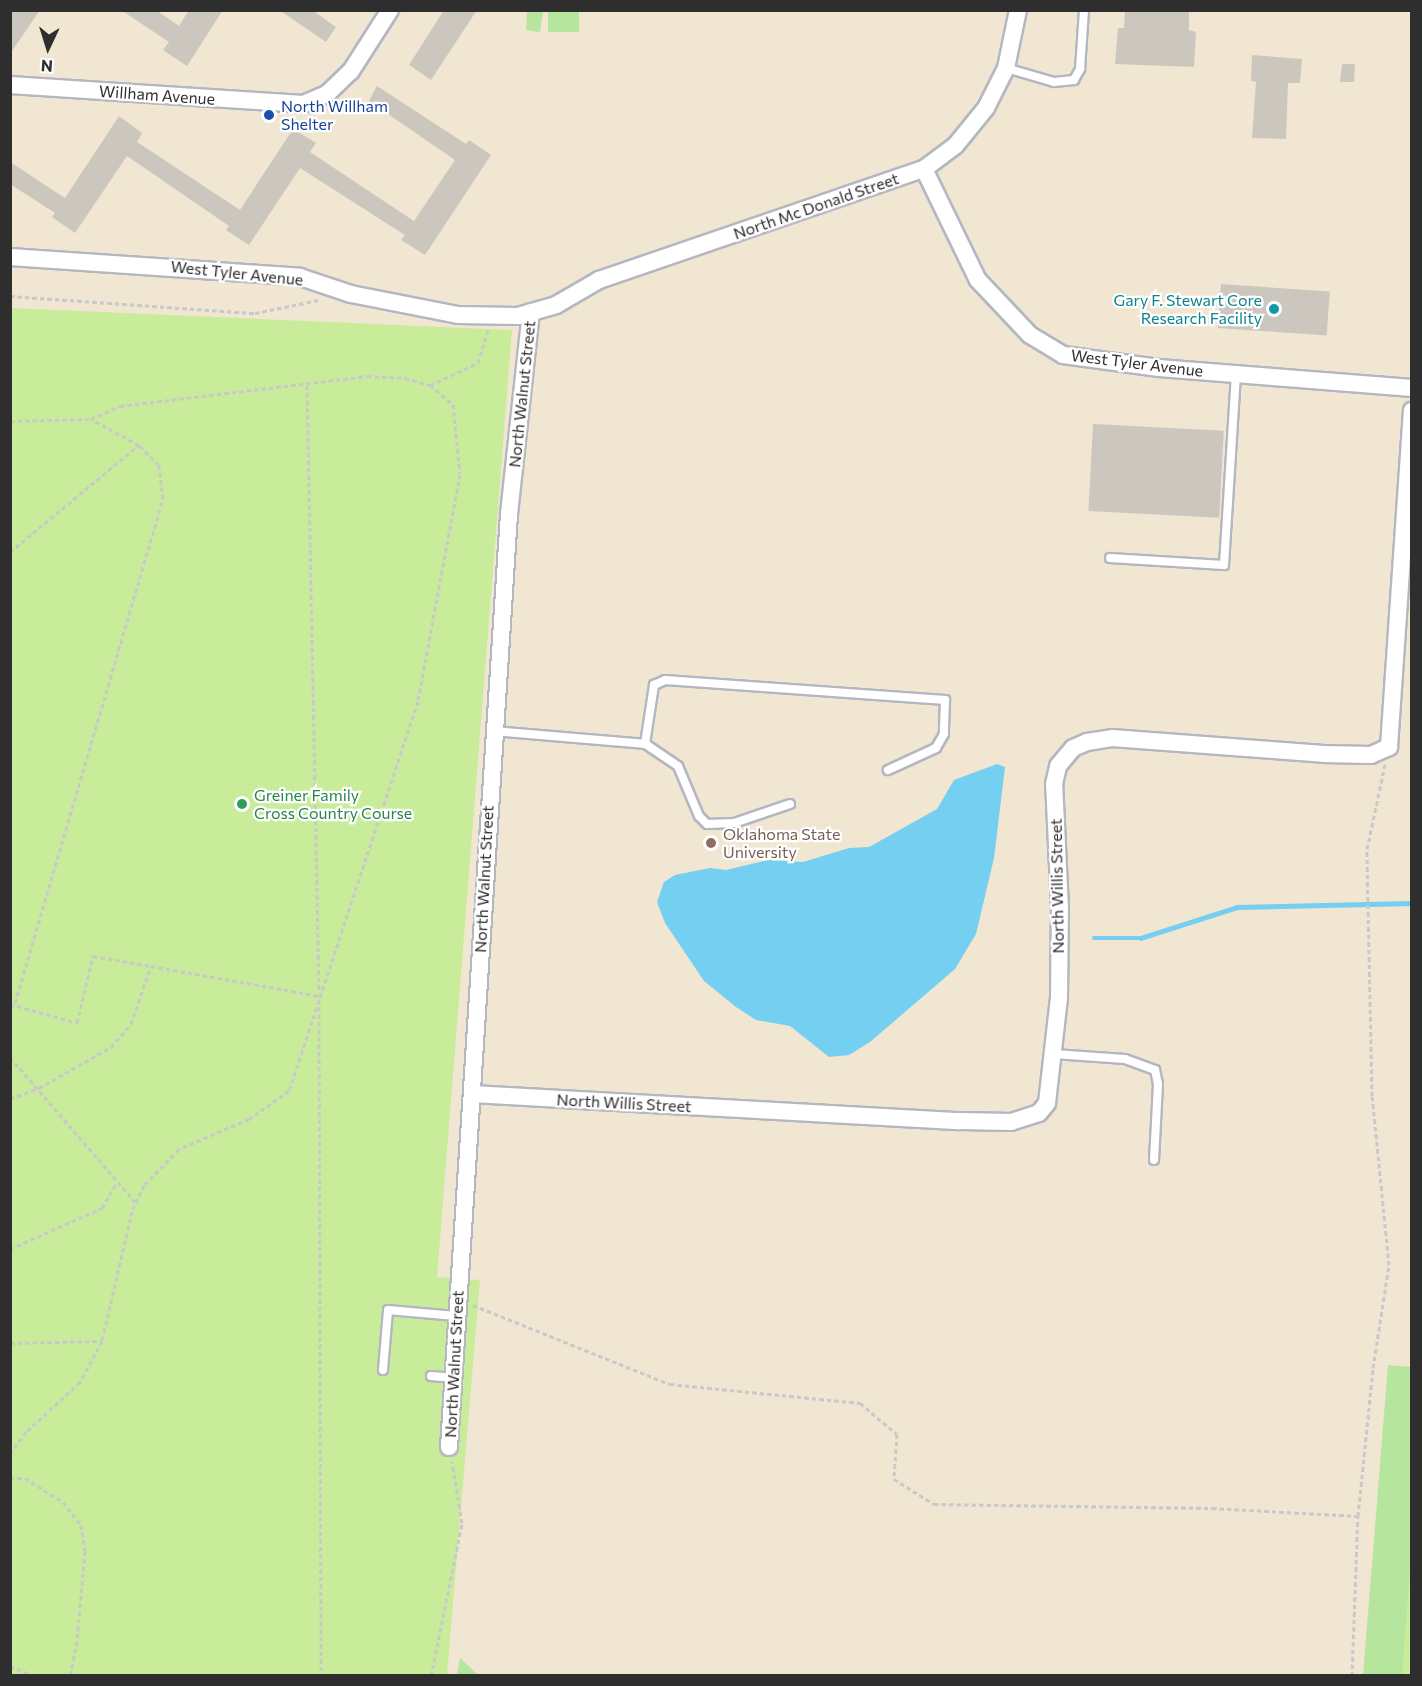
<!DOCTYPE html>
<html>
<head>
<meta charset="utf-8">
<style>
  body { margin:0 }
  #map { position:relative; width:1422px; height:1686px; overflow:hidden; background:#efe9e1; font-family:Commissioner,sans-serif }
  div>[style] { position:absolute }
  .education>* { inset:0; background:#f0e6d1; transform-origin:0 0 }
  .green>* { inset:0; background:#b6e59e; transform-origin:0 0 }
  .pitch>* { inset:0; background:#c9ec9a }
  .water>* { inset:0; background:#75cff0 }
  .stream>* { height:4.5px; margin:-2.25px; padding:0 2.25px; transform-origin:2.25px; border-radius:2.25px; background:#75cff0 }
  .building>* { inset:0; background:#cbc7bf; transform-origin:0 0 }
  .path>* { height:3px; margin-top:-1.5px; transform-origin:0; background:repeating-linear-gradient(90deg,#c9c9c9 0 4.5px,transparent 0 7.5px) }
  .roads { filter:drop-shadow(2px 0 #b4b7c1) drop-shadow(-2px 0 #b4b7c1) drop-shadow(0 2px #b4b7c1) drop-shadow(0 -2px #b4b7c1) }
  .lane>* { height:8px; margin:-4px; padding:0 4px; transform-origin:4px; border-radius:4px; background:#fff }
  .street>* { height:16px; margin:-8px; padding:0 8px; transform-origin:8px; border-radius:8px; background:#fff }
  .dots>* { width:16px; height:16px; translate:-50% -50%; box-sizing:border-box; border:3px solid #fff; border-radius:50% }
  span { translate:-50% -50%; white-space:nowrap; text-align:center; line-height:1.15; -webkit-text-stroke:4.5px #fff; paint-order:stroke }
  .street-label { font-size:16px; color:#2e2e2e }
  .transit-label { font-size:16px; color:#164399 }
  .left { translate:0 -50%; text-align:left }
  .culture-label { font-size:16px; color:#0d838f }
  .right { translate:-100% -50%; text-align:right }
  .leisure-label { font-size:16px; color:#27864d }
  .education-label { font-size:16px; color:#785e54 }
  .frame { position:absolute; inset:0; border:12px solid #2e2e2e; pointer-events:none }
  .north { position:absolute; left:18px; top:18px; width:60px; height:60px; -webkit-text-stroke:4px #fff; paint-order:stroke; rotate:184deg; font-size:16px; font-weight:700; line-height:24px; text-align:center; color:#2e2e2e }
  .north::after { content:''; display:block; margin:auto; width:21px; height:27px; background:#2e2e2e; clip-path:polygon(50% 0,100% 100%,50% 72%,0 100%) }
</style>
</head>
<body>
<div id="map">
  <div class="education">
    <div style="left:11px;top:11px;width:1400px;height:1664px"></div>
  </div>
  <div class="green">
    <div style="clip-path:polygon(527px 11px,543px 11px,540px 32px,526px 30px)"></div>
    <div style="left:548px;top:11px;width:31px;height:21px"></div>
    <div style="clip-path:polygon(1388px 1365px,1411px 1367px,1411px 1675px,1363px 1676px)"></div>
    <div style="clip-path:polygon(460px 1658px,478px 1675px,457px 1675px)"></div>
  </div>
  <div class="pitch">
    <div style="clip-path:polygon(11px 308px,512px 330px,437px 1277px,480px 1280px,447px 1675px,11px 1676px)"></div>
    <div style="clip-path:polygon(1411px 1555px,1411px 1675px,1402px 1675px)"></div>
  </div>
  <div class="water">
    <div style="clip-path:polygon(997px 764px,1005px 767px,994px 858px,976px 934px,955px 969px,870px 1042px,849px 1055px,829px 1057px,790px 1026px,756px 1020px,736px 1007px,704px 981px,665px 923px,657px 902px,664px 882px,675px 875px,710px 868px,726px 870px,768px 860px,803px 862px,849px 848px,869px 847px,937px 809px,954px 780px)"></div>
  </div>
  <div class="stream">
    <div style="left:1094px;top:938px;width:47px"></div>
    <div style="left:1141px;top:938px;width:101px;rotate:-17.9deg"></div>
    <div style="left:1237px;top:907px;width:175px;rotate:-1.3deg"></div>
  </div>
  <div class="building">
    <div style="clip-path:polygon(10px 10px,40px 10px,10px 54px)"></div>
    <div style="clip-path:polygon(121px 10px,156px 10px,179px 26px,189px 10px,223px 10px,187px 66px,163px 50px,169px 42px)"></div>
    <div style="clip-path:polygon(279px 10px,312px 10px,336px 27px,326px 42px)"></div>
    <div style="clip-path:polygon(444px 10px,477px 10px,431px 80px,409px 65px)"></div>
    <div style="clip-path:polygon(1125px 10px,1189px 10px,1189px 30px,1196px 32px,1194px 67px,1115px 64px,1118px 28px,1124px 28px)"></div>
    <div style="clip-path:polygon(1252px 55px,1302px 59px,1300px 83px,1288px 83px,1286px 139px,1252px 138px,1256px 82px,1251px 81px)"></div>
    <div style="clip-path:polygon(1342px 64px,1355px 64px,1354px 82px,1340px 82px)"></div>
    <div style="clip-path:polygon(377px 86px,466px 144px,469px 140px,491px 155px,425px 255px,401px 240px,405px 235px,300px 168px,249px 245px,226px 230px,229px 226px,127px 156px,75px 233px,52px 217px,55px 213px,10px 184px,10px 162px,65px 198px,119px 116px,142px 133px,137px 142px,240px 210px,293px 129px,316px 143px,310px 152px,414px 221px,455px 160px,369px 101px)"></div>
    <div style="left:1221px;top:284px;width:109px;height:44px;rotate:4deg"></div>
    <div style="left:1093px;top:424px;width:131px;height:87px;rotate:3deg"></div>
  </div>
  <div class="path">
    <div style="left:10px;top:296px;width:246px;rotate:4deg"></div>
    <div style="left:255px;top:313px;width:65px;rotate:-11.5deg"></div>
    <div style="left:307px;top:385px;width:608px;rotate:88.87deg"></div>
    <div style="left:430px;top:385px;width:53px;rotate:-24.6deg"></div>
    <div style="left:478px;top:363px;width:34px;rotate:-73deg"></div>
    <div style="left:10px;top:421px;width:81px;rotate:-1.4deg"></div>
    <div style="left:91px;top:419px;width:32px;rotate:-24deg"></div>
    <div style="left:120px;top:406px;width:249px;rotate:-6.9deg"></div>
    <div style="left:367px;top:376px;width:38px;rotate:3deg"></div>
    <div style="left:405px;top:378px;width:26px;rotate:16deg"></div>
    <div style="left:430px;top:385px;width:30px;rotate:40deg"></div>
    <div style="left:453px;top:404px;width:70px;rotate:84.3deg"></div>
    <div style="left:460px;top:474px;width:231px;rotate:100.5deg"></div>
    <div style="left:418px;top:701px;width:411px;rotate:108.3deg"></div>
    <div style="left:289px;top:1091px;width:49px;rotate:145deg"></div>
    <div style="left:249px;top:1119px;width:76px;rotate:156.8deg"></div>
    <div style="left:179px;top:1149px;width:50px;rotate:134.2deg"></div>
    <div style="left:144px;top:1185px;width:29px;rotate:115deg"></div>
    <div style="left:132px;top:1211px;width:133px;rotate:103deg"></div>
    <div style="left:102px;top:1341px;width:47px;rotate:118.2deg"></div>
    <div style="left:80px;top:1382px;width:74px;rotate:137.2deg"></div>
    <div style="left:26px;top:1432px;width:26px;rotate:127deg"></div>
    <div style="left:10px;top:552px;width:168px;rotate:-39.7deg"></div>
    <div style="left:319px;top:999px;width:677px;rotate:89.83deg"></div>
    <div style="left:15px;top:1003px;width:525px;rotate:-73.64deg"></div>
    <div style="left:163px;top:499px;width:34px;rotate:-97deg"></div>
    <div style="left:159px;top:465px;width:28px;rotate:-135deg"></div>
    <div style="left:139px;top:445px;width:55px;rotate:-151.6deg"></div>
    <div style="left:10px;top:1004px;width:70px;rotate:15.8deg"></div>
    <div style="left:77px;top:1023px;width:69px;rotate:-76.6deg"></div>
    <div style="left:93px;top:956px;width:59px;rotate:9.8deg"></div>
    <div style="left:10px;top:1057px;width:193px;rotate:49.2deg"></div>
    <div style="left:10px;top:1099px;width:31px;rotate:-21deg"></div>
    <div style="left:39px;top:1088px;width:83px;rotate:-29.7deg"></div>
    <div style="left:111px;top:1047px;width:30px;rotate:-49deg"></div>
    <div style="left:131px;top:1024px;width:61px;rotate:-71deg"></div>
    <div style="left:151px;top:966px;width:171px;rotate:10.1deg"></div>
    <div style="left:10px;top:1249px;width:101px;rotate:-24deg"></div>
    <div style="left:102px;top:1208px;width:30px;rotate:-60deg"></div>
    <div style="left:473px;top:1305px;width:212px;rotate:21.9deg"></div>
    <div style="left:670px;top:1384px;width:191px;rotate:5.7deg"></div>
    <div style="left:860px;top:1403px;width:48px;rotate:40deg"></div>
    <div style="left:897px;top:1434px;width:45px;rotate:93.8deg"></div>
    <div style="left:894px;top:1479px;width:47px;rotate:32deg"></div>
    <div style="left:934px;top:1504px;width:278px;rotate:0.8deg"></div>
    <div style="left:1212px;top:1508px;width:146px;rotate:3.1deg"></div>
    <div style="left:10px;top:1343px;width:92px;rotate:-1.2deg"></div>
    <div style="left:10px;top:1478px;width:15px"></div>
    <div style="left:25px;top:1478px;width:45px;rotate:32.3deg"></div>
    <div style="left:63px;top:1502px;width:29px;rotate:52deg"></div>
    <div style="left:81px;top:1525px;width:26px;rotate:81deg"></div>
    <div style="left:85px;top:1551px;width:90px;rotate:95.1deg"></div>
    <div style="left:77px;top:1641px;width:36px;rotate:101deg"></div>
    <div style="left:10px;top:1666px;width:26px;rotate:23deg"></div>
    <div style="left:431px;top:1676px;width:156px;rotate:-78.5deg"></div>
    <div style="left:462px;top:1523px;width:62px;rotate:-99.3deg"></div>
    <div style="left:1352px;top:1676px;width:160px;rotate:-87.9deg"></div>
    <div style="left:1358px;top:1516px;width:149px;rotate:-84.2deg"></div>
    <div style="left:1373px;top:1368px;width:104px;rotate:-81.2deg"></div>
    <div style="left:1389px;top:1265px;width:170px;rotate:-95.7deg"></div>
    <div style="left:1372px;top:1096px;width:247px;rotate:-91.2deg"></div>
    <div style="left:1367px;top:849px;width:87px;rotate:-78deg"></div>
  </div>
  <div class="roads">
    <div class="lane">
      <div style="left:1006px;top:68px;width:50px;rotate:16.3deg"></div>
      <div style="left:1054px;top:82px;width:20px;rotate:-6deg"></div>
      <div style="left:1074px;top:80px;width:13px;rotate:-61deg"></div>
      <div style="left:1080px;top:69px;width:59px;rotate:-86.1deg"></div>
      <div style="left:1110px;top:558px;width:114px;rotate:3.5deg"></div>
      <div style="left:1224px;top:565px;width:191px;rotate:-86.4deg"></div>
      <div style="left:494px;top:731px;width:152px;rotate:4.9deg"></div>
      <div style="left:790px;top:804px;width:59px;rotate:161.3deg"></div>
      <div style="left:734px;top:823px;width:27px;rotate:178deg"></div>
      <div style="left:707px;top:824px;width:11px;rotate:-135deg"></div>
      <div style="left:699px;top:816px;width:54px;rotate:-112.8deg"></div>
      <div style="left:678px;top:766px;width:40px;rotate:-146deg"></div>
      <div style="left:645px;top:744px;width:60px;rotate:-81.3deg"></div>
      <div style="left:654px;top:685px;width:12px;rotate:-24deg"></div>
      <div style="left:665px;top:680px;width:281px;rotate:4.1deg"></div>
      <div style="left:945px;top:700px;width:34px;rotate:92deg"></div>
      <div style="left:944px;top:734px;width:16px;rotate:120deg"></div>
      <div style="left:936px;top:748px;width:53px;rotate:155.4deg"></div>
      <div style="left:1054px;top:1054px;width:71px;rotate:4deg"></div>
      <div style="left:1125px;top:1059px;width:32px;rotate:20deg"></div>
      <div style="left:1155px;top:1070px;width:14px;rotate:78deg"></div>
      <div style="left:1158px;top:1084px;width:76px;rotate:93deg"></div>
      <div style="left:383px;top:1370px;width:60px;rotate:-85.2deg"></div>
      <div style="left:388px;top:1310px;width:68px;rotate:5deg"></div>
      <div style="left:431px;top:1376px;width:21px;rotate:5deg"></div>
    </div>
    <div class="street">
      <div style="left:10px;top:85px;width:294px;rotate:3.7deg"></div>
      <div style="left:303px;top:104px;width:26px;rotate:-23deg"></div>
      <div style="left:327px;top:94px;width:33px;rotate:-44deg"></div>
      <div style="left:351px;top:71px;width:72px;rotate:-57.4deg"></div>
      <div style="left:924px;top:169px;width:123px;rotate:64.1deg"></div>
      <div style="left:978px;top:280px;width:76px;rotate:46.6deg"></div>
      <div style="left:1030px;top:335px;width:39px;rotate:31deg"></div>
      <div style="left:1063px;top:355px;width:97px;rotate:7.7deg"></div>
      <div style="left:1159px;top:368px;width:254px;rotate:4.5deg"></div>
      <div style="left:10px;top:257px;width:291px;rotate:3.9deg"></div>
      <div style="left:300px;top:277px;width:54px;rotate:18.4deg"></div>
      <div style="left:351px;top:294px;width:109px;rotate:11.1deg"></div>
      <div style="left:458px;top:315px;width:60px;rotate:1deg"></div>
      <div style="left:518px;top:316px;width:40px;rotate:-16deg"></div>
      <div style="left:556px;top:305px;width:50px;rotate:-30.2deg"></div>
      <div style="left:599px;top:280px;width:343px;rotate:-18.9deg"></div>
      <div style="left:924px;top:169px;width:39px;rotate:-37deg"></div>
      <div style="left:955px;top:146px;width:49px;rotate:-50.8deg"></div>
      <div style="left:986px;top:108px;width:45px;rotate:-63.4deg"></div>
      <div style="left:1006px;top:68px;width:59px;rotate:-78.3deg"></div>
      <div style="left:472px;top:1094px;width:488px;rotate:3.2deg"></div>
      <div style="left:959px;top:1121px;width:52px;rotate:1.1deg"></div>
      <div style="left:1011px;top:1122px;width:29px;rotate:-18deg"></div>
      <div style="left:1039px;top:1113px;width:13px;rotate:-51deg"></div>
      <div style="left:1047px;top:1103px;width:106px;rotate:-83.5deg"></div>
      <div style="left:1059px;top:998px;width:89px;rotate:-89.4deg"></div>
      <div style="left:1060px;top:909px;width:125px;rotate:-92.7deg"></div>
      <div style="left:1054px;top:784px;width:18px;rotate:-77deg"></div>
      <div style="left:1058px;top:766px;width:23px;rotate:-50deg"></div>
      <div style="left:1073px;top:748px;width:15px;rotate:-23deg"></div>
      <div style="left:1087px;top:742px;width:25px;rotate:-9deg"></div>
      <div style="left:1112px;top:738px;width:212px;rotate:4.3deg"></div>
      <div style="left:1323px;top:754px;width:48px;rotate:1.2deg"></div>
      <div style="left:1371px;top:755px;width:20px;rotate:-24deg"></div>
      <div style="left:1389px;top:747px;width:337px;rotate:-86.1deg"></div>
      <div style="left:449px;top:1447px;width:935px;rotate:-86.32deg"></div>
      <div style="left:509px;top:514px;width:203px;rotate:-83.8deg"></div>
    </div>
  </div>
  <div class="dots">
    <div style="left:269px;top:115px;background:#1a4fb4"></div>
    <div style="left:1274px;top:309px;background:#0f9aa8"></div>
    <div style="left:242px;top:804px;background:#2e9e5b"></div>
    <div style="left:711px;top:843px;background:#8d6e63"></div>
  </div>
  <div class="street-label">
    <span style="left:157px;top:95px;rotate:4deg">Willham Avenue</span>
    <span style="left:816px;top:206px;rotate:-19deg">North Mc Donald Street</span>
    <span style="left:237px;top:273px;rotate:6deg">West Tyler Avenue</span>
    <span style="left:1137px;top:363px;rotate:7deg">West Tyler Avenue</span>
    <span style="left:522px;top:394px;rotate:-84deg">North Walnut Street</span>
    <span style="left:484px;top:879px;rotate:-87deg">North Walnut Street</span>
    <span style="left:1057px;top:886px;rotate:-91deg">North Willis Street</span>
    <span style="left:624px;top:1103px;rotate:3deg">North Willis Street</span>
    <span style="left:454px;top:1364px;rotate:-87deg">North Walnut Street</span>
  </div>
  <div class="transit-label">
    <span class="left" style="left:281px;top:115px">North Willham<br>Shelter</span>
  </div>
  <div class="culture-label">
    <span class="right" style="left:1262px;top:309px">Gary F. Stewart Core<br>Research Facility</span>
  </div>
  <div class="leisure-label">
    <span class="left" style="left:254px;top:804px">Greiner Family<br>Cross Country Course</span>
  </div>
  <div class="education-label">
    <span class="left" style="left:723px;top:843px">Oklahoma State<br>University</span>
  </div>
  <div class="frame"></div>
  <div class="north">N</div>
</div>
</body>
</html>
